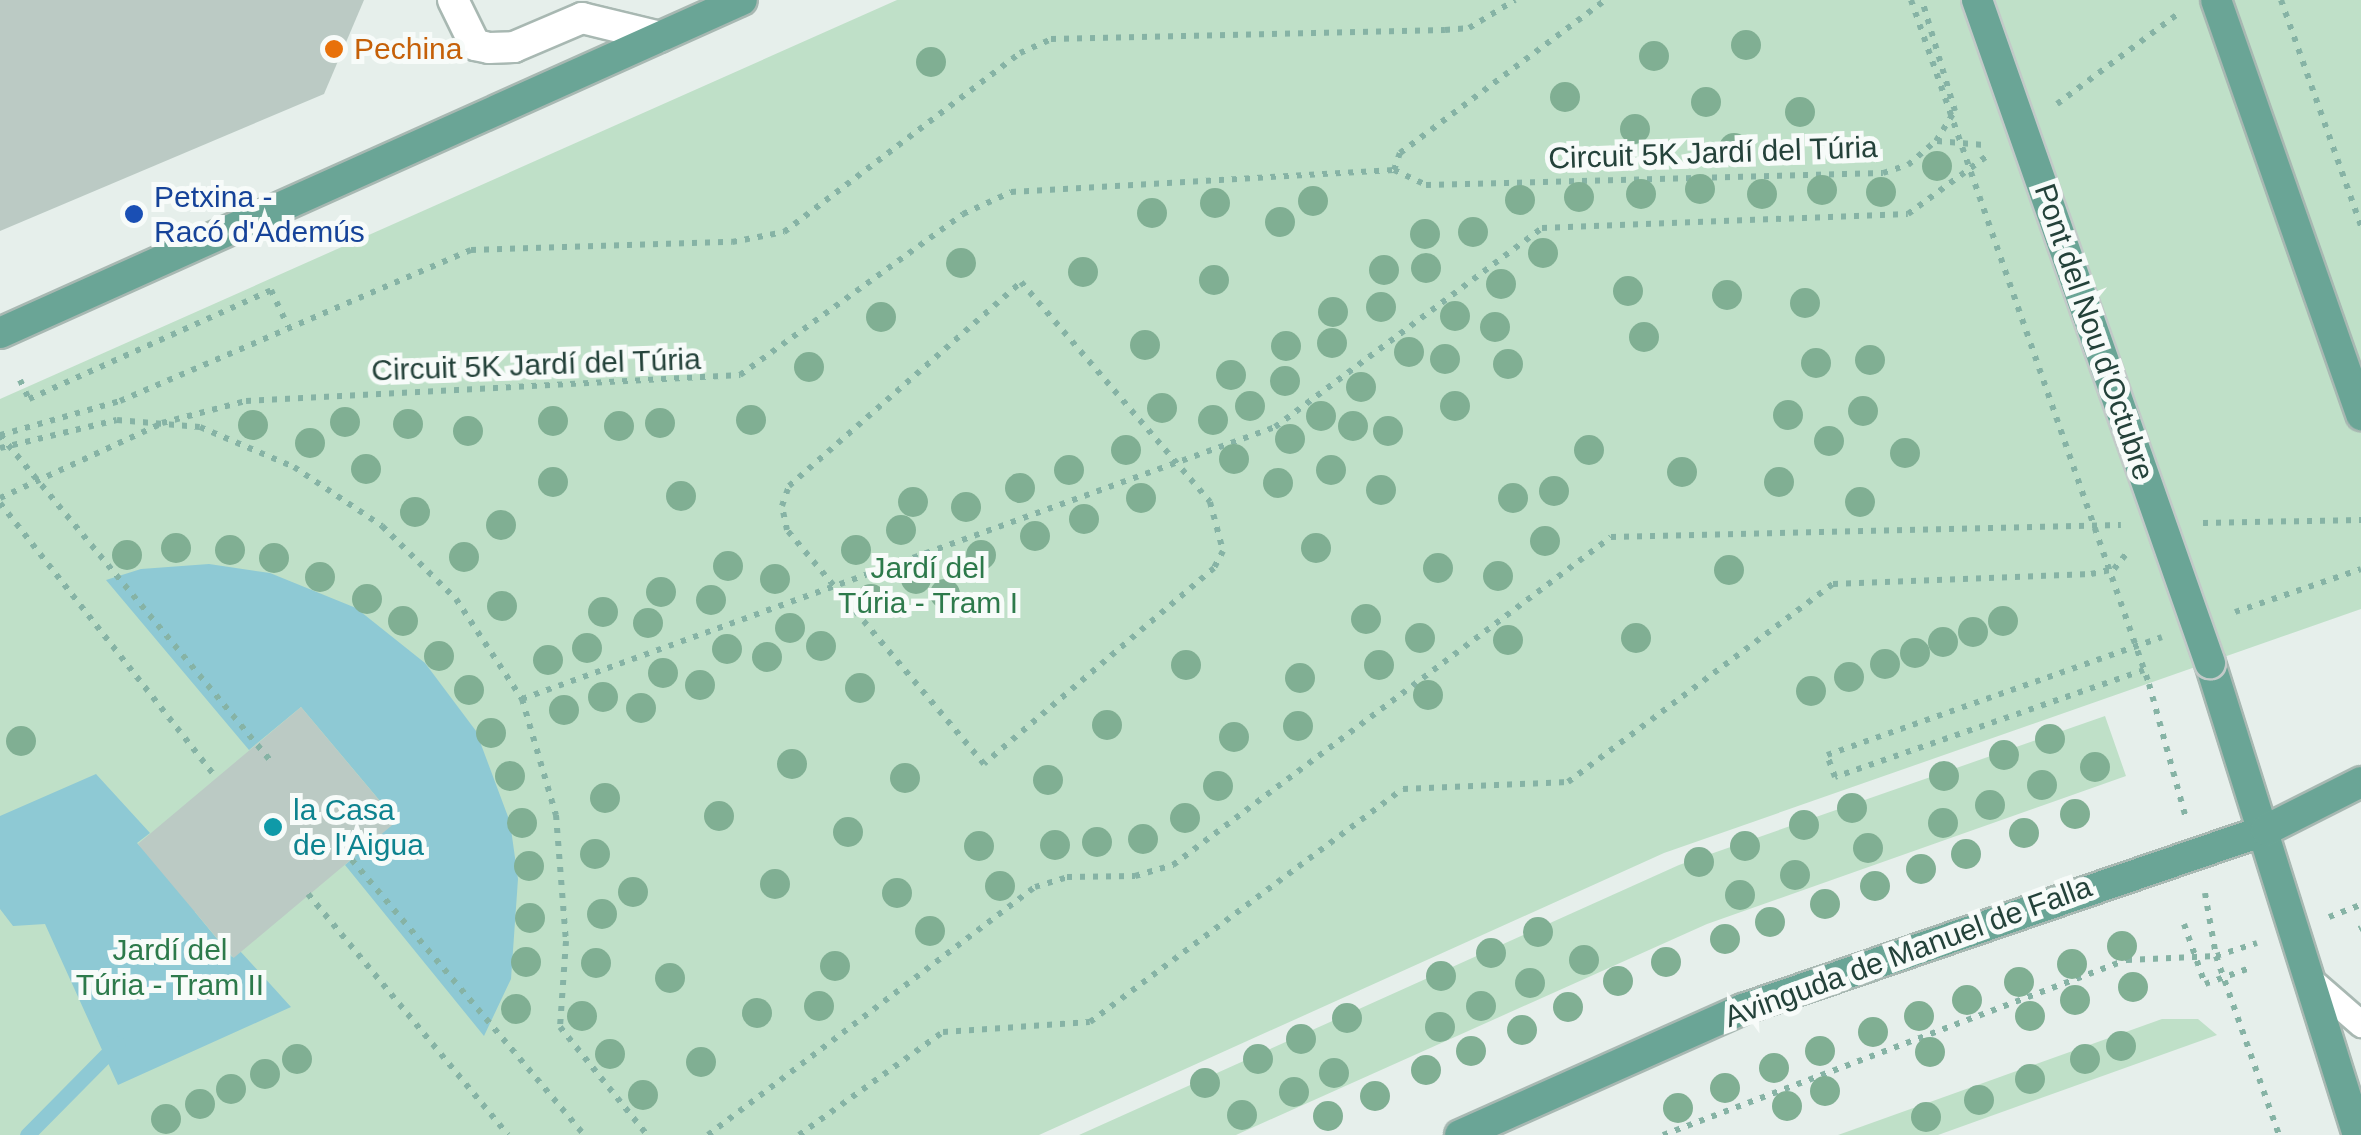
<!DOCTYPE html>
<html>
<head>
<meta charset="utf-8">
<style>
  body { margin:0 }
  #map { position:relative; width:2361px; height:1135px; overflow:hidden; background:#e6efeb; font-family:Arial,sans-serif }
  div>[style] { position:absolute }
  .green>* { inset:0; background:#bfe0c8 }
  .water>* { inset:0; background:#8ec9d4 }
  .stream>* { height:15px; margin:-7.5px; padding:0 7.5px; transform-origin:7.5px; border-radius:7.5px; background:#8ec9d4 }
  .building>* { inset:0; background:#bbcac4; transform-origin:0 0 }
  .path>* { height:6px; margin-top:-3px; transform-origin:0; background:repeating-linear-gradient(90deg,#86b3a5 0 5px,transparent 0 13px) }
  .roads { filter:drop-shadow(2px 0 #a8b8b2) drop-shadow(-2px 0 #a8b8b2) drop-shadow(0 2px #a8b8b2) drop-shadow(0 -2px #a8b8b2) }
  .service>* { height:25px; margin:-12.5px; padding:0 12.5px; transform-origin:12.5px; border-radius:12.5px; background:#fff }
  .minor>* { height:30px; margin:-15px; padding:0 15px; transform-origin:15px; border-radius:15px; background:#fff }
  .primary>* { height:30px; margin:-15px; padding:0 15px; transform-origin:15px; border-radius:15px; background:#6aa596 }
  .path-bridge>* { height:6px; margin-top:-3px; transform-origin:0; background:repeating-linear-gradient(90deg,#86b3a5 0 5px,transparent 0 13px) }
  .bridges { filter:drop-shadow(2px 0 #c2cac8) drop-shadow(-2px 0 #c2cac8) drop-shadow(0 2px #c2cac8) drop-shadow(0 -2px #c2cac8) }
  .primary-bridge>* { height:30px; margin:-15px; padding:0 15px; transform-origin:15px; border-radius:15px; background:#6aa596 }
  .trees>* { width:30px; height:30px; margin:-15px; border-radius:50%; background:#80af93 }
  .dots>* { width:28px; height:28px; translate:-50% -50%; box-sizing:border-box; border:5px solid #f7fbf9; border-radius:50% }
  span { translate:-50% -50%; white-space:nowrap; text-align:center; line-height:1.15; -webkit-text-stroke:10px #f7fbf9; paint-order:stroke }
  .food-label { font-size:30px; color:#c56008 }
  .left { translate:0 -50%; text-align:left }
  .street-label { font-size:30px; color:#24423a }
  .transit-label { font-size:30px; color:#164399 }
  .park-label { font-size:30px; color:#2d7a4b }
  .culture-label { font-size:30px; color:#0d838f }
</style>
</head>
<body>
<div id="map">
  <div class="green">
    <div style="clip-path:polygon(897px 0,2361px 0,2361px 609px,1664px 853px,1039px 1135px,0 1135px,0 399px)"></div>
    <div style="clip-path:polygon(2105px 716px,2126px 776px,1707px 924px,1236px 1135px,1079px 1135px,1679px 865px)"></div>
    <div style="clip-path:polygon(2162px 1019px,2198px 1019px,2217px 1035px,1938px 1135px,1838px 1135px)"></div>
  </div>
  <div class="water">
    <div style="clip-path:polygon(209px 564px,270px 573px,356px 608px,425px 663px,476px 731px,510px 822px,518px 879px,511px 979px,484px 1036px,345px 865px,396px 820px,301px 707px,249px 750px,106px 580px,141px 569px)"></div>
    <div style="clip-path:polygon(96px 774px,150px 833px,137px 843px,196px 903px,195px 912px,232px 957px,240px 951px,291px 1007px,118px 1085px,45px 924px,13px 926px,0 909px,0 816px)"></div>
  </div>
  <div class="stream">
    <div style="left:27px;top:1135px;width:129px;rotate:-45.3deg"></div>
  </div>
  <div class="building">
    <div style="clip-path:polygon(0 0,364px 0,324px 94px,0 231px)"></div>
    <div style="left:301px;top:707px;width:149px;height:213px;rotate:50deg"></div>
  </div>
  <div class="path">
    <div style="left:2281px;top:0;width:240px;rotate:70.5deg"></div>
    <div style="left:2057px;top:104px;width:152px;rotate:-36.7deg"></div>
    <div style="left:1937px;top:141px;width:47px;rotate:4.9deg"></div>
    <div style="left:1394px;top:170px;width:18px;rotate:-71deg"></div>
    <div style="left:1400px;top:153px;width:256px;rotate:-36.7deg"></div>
    <div style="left:1021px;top:282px;width:290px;rotate:49.3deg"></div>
    <div style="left:1210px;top:502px;width:51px;rotate:75.1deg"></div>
    <div style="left:1223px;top:551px;width:19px;rotate:118deg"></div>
    <div style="left:1214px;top:568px;width:302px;rotate:139.6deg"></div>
    <div style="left:984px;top:764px;width:306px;rotate:-130.1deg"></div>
    <div style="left:787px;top:530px;width:25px;rotate:-102deg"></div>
    <div style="left:782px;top:506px;width:21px;rotate:-71deg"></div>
    <div style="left:789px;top:486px;width:309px;rotate:-41.3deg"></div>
    <div style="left:20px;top:380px;width:21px;rotate:65deg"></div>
    <div style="left:29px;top:399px;width:265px;rotate:-24.2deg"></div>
    <div style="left:271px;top:290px;width:40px;rotate:65deg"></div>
    <div style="left:0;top:435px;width:125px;rotate:-15.8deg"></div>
    <div style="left:120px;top:401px;width:382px;rotate:-23.3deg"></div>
    <div style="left:471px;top:250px;width:261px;rotate:-1.8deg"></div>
    <div style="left:732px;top:242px;width:53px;rotate:-10.9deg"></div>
    <div style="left:784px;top:232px;width:296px;rotate:-37.2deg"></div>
    <div style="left:1020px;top:53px;width:34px;rotate:-24deg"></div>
    <div style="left:1051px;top:39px;width:394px;rotate:-1.3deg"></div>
    <div style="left:1445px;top:30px;width:24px;rotate:-5deg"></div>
    <div style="left:1469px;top:28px;width:54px;rotate:-31.3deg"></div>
    <div style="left:0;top:448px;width:120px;rotate:-13.5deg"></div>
    <div style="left:117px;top:420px;width:83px;rotate:4.8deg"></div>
    <div style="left:200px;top:427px;width:102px;rotate:23.1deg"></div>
    <div style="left:294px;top:467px;width:106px;rotate:33.8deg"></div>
    <div style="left:382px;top:526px;width:104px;rotate:44.6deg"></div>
    <div style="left:456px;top:599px;width:120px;rotate:56.6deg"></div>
    <div style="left:522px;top:699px;width:121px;rotate:73.7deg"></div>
    <div style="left:556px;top:815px;width:126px;rotate:85.5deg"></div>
    <div style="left:566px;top:941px;width:86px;rotate:94deg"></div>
    <div style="left:560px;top:1027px;width:139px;rotate:51.1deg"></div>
    <div style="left:0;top:498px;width:179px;rotate:-24.8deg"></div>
    <div style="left:162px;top:423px;width:87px;rotate:-14.7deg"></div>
    <div style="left:246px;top:401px;width:495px;rotate:-3deg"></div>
    <div style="left:740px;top:375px;width:275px;rotate:-35.8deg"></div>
    <div style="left:963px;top:214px;width:53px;rotate:-24.6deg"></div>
    <div style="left:1011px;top:192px;width:384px;rotate:-3.3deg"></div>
    <div style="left:1394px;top:170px;width:35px;rotate:25deg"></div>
    <div style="left:1426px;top:185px;width:457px;rotate:-1.5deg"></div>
    <div style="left:1883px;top:173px;width:26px;rotate:-18deg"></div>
    <div style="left:1908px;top:165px;width:37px;rotate:-41deg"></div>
    <div style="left:1936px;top:141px;width:36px;rotate:-58deg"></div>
    <div style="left:1955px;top:111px;width:116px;rotate:-106.6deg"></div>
    <div style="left:0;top:503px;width:349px;rotate:51.8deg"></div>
    <div style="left:2203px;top:523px;width:158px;rotate:-1.1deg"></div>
    <div style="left:2235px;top:612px;width:133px;rotate:-18.8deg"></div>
    <div style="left:2144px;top:670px;width:327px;rotate:160.9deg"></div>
    <div style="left:1835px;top:777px;width:23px;rotate:-110deg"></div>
    <div style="left:1827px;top:755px;width:355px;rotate:-19.4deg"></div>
    <div style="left:2149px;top:684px;width:139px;rotate:74.6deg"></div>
    <div style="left:522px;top:699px;width:801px;rotate:-19.86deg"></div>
    <div style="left:1275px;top:427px;width:333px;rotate:-36.7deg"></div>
    <div style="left:1542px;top:228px;width:366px;rotate:-2.2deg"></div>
    <div style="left:1908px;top:214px;width:103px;rotate:-36.3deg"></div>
    <div style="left:335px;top:840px;width:386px;rotate:49.8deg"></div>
    <div style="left:2205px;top:893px;width:64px;rotate:80.1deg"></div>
    <div style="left:2216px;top:956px;width:190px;rotate:70.6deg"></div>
    <div style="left:308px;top:894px;width:313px;rotate:50.3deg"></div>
    <div style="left:2329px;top:917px;width:34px;rotate:-21deg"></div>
    <div style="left:2184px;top:924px;width:64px;rotate:70.7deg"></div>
    <div style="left:2205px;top:984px;width:48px;rotate:-19.6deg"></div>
    <div style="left:2359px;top:929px;width:2px;rotate:-27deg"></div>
    <div style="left:708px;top:1135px;width:410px;rotate:-37.2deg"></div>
    <div style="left:1035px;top:887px;width:34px;rotate:-17deg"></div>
    <div style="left:1067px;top:877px;width:68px;rotate:-0.8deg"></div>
    <div style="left:1135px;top:876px;width:40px;rotate:-16deg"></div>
    <div style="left:1173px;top:865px;width:547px;rotate:-36.83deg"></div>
    <div style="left:1611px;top:537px;width:510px;rotate:-1.35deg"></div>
    <div style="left:799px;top:1135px;width:177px;rotate:-35.6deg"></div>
    <div style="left:943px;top:1032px;width:147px;rotate:-3.9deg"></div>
    <div style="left:1090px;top:1022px;width:390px;rotate:-36.7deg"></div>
    <div style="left:1403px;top:789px;width:165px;rotate:-2.4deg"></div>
    <div style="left:1568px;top:782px;width:331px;rotate:-36.8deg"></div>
    <div style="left:1833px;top:584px;width:258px;rotate:-2.2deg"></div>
    <div style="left:2091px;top:574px;width:24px;rotate:-12deg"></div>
    <div style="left:2114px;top:569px;width:21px;rotate:-51deg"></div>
    <div style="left:1663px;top:1135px;width:496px;rotate:-20.7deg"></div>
    <div style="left:2127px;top:960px;width:89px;rotate:-2.6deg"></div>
    <div style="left:2216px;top:956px;width:43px;rotate:-17.6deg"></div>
  </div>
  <div class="roads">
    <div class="service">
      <div style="left:2307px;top:977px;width:72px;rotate:41deg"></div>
    </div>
    <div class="minor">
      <div style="left:453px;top:0;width:50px;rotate:63.9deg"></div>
      <div style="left:475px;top:45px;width:14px;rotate:12deg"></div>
      <div style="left:489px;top:48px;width:25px;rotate:-2deg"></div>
      <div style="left:514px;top:47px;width:74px;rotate:-23.1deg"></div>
      <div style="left:582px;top:18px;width:80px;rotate:13.7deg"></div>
    </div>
    <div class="primary">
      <div style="left:2216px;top:0;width:440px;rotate:70.7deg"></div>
      <div style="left:0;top:333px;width:813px;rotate:-24.17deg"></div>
      <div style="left:2210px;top:663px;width:495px;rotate:72.6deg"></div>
      <div style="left:1460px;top:1135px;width:310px;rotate:-24deg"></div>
      <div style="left:1743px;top:1009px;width:553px;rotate:-18.89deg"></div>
      <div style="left:2266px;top:830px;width:106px;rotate:-26.8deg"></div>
    </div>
  </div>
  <div class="path-bridge">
    <div style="left:1911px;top:0;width:724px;rotate:70.81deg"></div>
    <div style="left:0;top:435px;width:425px;rotate:50.3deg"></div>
  </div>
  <div class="bridges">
    <div class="primary-bridge">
      <div style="left:1977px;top:0;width:703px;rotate:70.64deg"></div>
    </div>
  </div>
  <div class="trees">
    <div style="left:1746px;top:45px"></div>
    <div style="left:1654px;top:56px"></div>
    <div style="left:931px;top:62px"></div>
    <div style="left:1565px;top:97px"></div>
    <div style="left:1706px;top:102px"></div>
    <div style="left:1800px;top:112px"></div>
    <div style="left:1635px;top:129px"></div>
    <div style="left:1734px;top:148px"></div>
    <div style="left:1937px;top:166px"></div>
    <div style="left:1700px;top:189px"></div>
    <div style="left:1822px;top:190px"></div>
    <div style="left:1881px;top:192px"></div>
    <div style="left:1641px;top:194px"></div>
    <div style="left:1762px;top:194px"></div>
    <div style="left:1579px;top:197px"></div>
    <div style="left:1520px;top:200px"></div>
    <div style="left:1313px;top:201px"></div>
    <div style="left:1215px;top:203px"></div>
    <div style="left:1152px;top:213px"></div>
    <div style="left:1280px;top:222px"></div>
    <div style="left:1473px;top:232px"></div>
    <div style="left:1425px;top:234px"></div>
    <div style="left:1543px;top:253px"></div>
    <div style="left:961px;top:263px"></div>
    <div style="left:1426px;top:268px"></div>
    <div style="left:1384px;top:270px"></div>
    <div style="left:1083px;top:272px"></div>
    <div style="left:1214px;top:280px"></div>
    <div style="left:1501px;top:284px"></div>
    <div style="left:1628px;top:291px"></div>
    <div style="left:1727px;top:295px"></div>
    <div style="left:1805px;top:303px"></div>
    <div style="left:1381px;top:307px"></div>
    <div style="left:1333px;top:312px"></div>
    <div style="left:1455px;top:316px"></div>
    <div style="left:881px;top:317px"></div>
    <div style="left:1495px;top:327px"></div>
    <div style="left:1644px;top:337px"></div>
    <div style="left:1332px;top:343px"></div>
    <div style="left:1145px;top:345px"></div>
    <div style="left:1286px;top:346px"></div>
    <div style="left:1409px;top:352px"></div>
    <div style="left:1445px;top:359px"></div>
    <div style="left:1870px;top:360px"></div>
    <div style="left:1816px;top:363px"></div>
    <div style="left:1508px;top:364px"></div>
    <div style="left:809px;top:367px"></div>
    <div style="left:1231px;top:375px"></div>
    <div style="left:1285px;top:381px"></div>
    <div style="left:1361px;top:387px"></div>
    <div style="left:1250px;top:406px"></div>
    <div style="left:1455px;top:406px"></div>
    <div style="left:1162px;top:408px"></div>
    <div style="left:1863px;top:411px"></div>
    <div style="left:1788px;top:415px"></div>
    <div style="left:1321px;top:416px"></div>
    <div style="left:751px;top:420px"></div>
    <div style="left:1213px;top:420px"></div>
    <div style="left:553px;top:421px"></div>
    <div style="left:345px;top:422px"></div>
    <div style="left:660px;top:423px"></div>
    <div style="left:408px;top:424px"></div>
    <div style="left:253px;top:425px"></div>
    <div style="left:619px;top:426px"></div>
    <div style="left:1353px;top:426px"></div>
    <div style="left:468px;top:431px"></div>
    <div style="left:1388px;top:431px"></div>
    <div style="left:1290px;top:439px"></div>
    <div style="left:1829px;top:441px"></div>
    <div style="left:310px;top:443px"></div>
    <div style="left:1126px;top:450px"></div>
    <div style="left:1589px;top:450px"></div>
    <div style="left:1905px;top:453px"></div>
    <div style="left:1234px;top:459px"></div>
    <div style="left:366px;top:469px"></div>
    <div style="left:1069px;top:470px"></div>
    <div style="left:1331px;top:470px"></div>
    <div style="left:1682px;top:472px"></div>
    <div style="left:553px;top:482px"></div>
    <div style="left:1779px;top:482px"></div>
    <div style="left:1278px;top:483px"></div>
    <div style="left:1020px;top:488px"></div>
    <div style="left:1381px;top:490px"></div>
    <div style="left:1554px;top:491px"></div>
    <div style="left:681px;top:496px"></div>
    <div style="left:1141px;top:498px"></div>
    <div style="left:1513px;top:498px"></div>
    <div style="left:913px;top:502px"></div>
    <div style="left:1860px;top:502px"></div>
    <div style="left:966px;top:507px"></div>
    <div style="left:415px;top:512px"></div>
    <div style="left:1084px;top:519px"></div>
    <div style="left:501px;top:525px"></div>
    <div style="left:901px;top:530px"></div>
    <div style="left:1035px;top:536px"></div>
    <div style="left:1545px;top:541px"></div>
    <div style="left:176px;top:548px"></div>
    <div style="left:1316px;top:548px"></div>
    <div style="left:230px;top:550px"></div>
    <div style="left:856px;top:550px"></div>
    <div style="left:127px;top:555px"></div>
    <div style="left:981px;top:555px"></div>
    <div style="left:464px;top:557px"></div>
    <div style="left:274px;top:558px"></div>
    <div style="left:728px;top:566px"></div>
    <div style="left:1438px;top:568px"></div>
    <div style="left:1729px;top:570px"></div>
    <div style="left:1498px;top:576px"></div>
    <div style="left:320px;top:577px"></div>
    <div style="left:775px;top:579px"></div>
    <div style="left:916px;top:579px"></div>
    <div style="left:661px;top:592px"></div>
    <div style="left:945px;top:594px"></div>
    <div style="left:367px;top:599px"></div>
    <div style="left:871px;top:599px"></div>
    <div style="left:711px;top:600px"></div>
    <div style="left:502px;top:606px"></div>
    <div style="left:603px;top:612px"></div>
    <div style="left:1366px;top:619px"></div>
    <div style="left:403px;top:621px"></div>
    <div style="left:2003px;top:621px"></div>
    <div style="left:648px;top:623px"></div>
    <div style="left:790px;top:628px"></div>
    <div style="left:1973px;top:632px"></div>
    <div style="left:1420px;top:638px"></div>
    <div style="left:1636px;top:638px"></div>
    <div style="left:1508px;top:640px"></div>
    <div style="left:1943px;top:642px"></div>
    <div style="left:821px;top:646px"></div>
    <div style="left:587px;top:648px"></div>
    <div style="left:727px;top:649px"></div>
    <div style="left:1915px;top:653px"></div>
    <div style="left:439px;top:656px"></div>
    <div style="left:767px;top:657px"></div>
    <div style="left:548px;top:660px"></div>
    <div style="left:1885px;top:664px"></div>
    <div style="left:1186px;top:665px"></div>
    <div style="left:1379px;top:665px"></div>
    <div style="left:663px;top:673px"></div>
    <div style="left:1849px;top:677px"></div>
    <div style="left:1300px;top:678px"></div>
    <div style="left:700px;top:685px"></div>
    <div style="left:860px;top:688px"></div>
    <div style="left:469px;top:690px"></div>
    <div style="left:1811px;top:691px"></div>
    <div style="left:1428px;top:695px"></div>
    <div style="left:603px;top:697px"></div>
    <div style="left:641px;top:708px"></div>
    <div style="left:564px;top:710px"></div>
    <div style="left:1107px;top:725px"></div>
    <div style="left:1298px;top:726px"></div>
    <div style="left:491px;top:733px"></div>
    <div style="left:1234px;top:737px"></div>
    <div style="left:2050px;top:739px"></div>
    <div style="left:21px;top:741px"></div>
    <div style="left:2004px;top:755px"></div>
    <div style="left:792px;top:764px"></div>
    <div style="left:2095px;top:767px"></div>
    <div style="left:510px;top:776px"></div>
    <div style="left:1944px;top:776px"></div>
    <div style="left:905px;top:778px"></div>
    <div style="left:1048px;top:780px"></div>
    <div style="left:2042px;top:785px"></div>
    <div style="left:1218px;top:786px"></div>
    <div style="left:605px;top:798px"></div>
    <div style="left:1990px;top:805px"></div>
    <div style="left:1852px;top:808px"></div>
    <div style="left:2075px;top:814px"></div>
    <div style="left:719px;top:816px"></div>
    <div style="left:1185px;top:818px"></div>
    <div style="left:522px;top:823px"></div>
    <div style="left:1943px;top:823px"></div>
    <div style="left:1804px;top:825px"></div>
    <div style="left:848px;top:832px"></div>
    <div style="left:2024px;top:833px"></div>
    <div style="left:1143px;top:839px"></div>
    <div style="left:1097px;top:842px"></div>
    <div style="left:1055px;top:845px"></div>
    <div style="left:979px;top:846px"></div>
    <div style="left:1745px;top:846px"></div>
    <div style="left:1868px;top:848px"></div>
    <div style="left:595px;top:854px"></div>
    <div style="left:1966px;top:854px"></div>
    <div style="left:1699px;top:862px"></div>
    <div style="left:529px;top:866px"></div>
    <div style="left:1921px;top:869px"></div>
    <div style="left:1795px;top:875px"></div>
    <div style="left:775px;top:884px"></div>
    <div style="left:1000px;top:886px"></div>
    <div style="left:1875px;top:886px"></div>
    <div style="left:633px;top:892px"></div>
    <div style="left:897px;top:893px"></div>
    <div style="left:1740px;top:895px"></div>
    <div style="left:1825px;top:904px"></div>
    <div style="left:602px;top:914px"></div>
    <div style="left:530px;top:918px"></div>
    <div style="left:1770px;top:922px"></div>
    <div style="left:930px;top:931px"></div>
    <div style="left:1538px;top:932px"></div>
    <div style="left:1725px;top:939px"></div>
    <div style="left:2122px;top:946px"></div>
    <div style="left:1491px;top:953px"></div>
    <div style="left:1584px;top:960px"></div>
    <div style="left:526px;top:962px"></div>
    <div style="left:1666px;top:962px"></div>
    <div style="left:596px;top:963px"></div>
    <div style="left:2072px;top:964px"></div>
    <div style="left:835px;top:966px"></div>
    <div style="left:1441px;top:976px"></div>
    <div style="left:670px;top:978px"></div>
    <div style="left:1618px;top:981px"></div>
    <div style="left:2019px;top:982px"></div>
    <div style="left:1530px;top:983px"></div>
    <div style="left:2133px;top:987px"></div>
    <div style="left:1967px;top:1000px"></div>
    <div style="left:2075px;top:1000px"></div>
    <div style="left:819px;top:1006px"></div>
    <div style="left:1481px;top:1006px"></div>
    <div style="left:1568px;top:1007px"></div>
    <div style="left:516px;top:1009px"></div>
    <div style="left:757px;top:1013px"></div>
    <div style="left:582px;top:1016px"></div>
    <div style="left:1919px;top:1016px"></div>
    <div style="left:2030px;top:1016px"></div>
    <div style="left:1347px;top:1018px"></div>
    <div style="left:1440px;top:1027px"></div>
    <div style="left:1522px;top:1030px"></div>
    <div style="left:1873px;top:1032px"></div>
    <div style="left:1301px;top:1039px"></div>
    <div style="left:2121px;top:1046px"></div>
    <div style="left:1471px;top:1051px"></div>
    <div style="left:1820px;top:1051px"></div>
    <div style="left:1930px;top:1052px"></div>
    <div style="left:610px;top:1054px"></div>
    <div style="left:297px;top:1059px"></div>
    <div style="left:1258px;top:1059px"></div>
    <div style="left:2085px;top:1059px"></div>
    <div style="left:701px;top:1062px"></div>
    <div style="left:1774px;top:1068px"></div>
    <div style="left:1426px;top:1070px"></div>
    <div style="left:1334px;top:1073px"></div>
    <div style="left:265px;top:1074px"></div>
    <div style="left:2030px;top:1079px"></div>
    <div style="left:1205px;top:1083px"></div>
    <div style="left:1725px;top:1088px"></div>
    <div style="left:231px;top:1089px"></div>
    <div style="left:1825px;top:1091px"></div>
    <div style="left:1294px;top:1092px"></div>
    <div style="left:643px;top:1095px"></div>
    <div style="left:1375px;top:1096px"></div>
    <div style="left:1979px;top:1100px"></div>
    <div style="left:200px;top:1104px"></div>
    <div style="left:1787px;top:1106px"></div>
    <div style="left:1678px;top:1108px"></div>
    <div style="left:1242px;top:1115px"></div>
    <div style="left:1328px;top:1116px"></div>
    <div style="left:1926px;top:1117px"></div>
    <div style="left:166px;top:1119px"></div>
  </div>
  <div class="dots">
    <div style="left:334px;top:49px;background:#e8710a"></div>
    <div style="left:134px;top:214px;background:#1a4fb4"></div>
    <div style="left:273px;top:827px;background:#0f9aa8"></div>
  </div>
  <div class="food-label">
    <span class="left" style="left:354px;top:49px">Pechina</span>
  </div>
  <div class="street-label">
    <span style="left:1713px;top:153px;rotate:-2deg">Circuit 5K Jardí del Túria</span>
    <span style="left:2094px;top:332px;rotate:71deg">Pont del Nou d'Octubre</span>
    <span style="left:536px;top:365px;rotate:-2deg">Circuit 5K Jardí del Túria</span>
    <span style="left:1908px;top:952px;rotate:-20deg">Avinguda de Manuel de Falla</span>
  </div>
  <div class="transit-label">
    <span class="left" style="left:154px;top:214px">Petxina -<br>Racó d'Ademús</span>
  </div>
  <div class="park-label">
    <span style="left:928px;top:585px">Jardí del<br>Túria - Tram I</span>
    <span style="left:170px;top:967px">Jardí del<br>Túria - Tram II</span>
  </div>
  <div class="culture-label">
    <span class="left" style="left:293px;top:827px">la Casa<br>de l'Aigua</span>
  </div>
</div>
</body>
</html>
